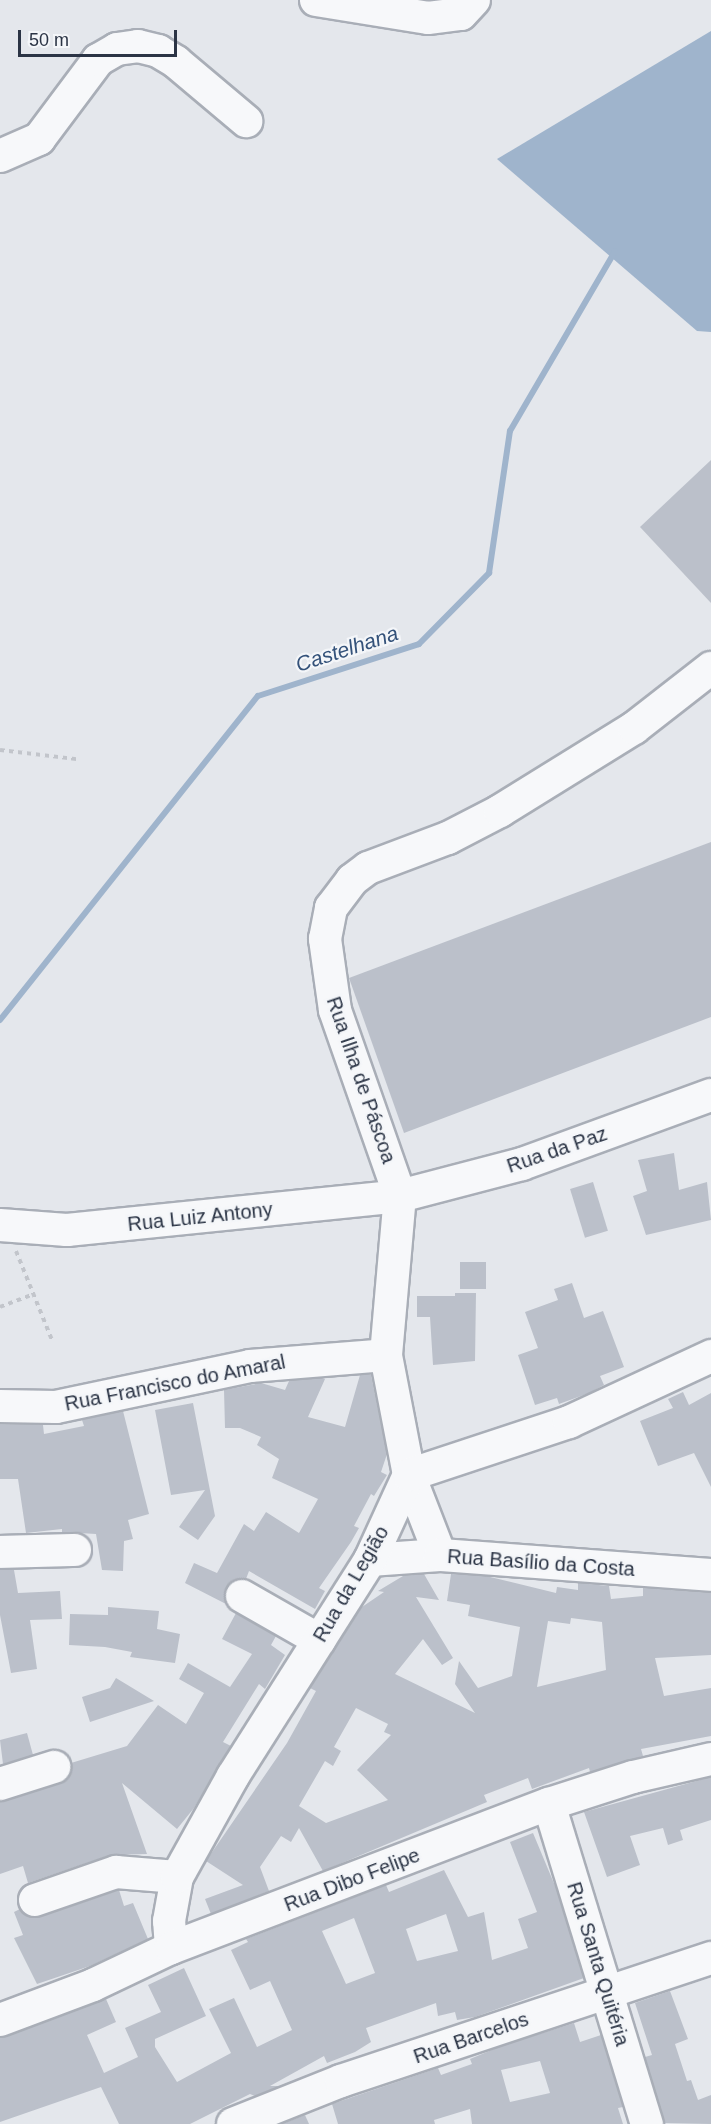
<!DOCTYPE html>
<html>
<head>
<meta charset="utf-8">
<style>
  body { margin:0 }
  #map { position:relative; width:711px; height:2124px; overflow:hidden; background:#e4e7ec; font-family:Arial,sans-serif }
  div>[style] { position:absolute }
  .water>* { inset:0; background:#9fb4cc }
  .stream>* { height:6px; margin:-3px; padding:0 3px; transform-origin:3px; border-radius:3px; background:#9fb4cc }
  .building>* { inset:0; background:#bbc0ca; transform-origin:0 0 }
  .path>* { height:4px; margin-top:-2px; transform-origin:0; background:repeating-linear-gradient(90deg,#c2c5cb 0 4.5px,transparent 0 9px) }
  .roads { filter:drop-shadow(2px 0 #a9aeb7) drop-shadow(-2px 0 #a9aeb7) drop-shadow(0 2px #a9aeb7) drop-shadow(0 -2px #a9aeb7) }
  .minor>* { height:32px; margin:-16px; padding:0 16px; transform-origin:16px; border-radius:16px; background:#f7f8fa }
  span { translate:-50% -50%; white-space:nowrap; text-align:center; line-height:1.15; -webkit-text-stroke:4.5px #f4f6f9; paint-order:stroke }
  .street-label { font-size:20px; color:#2b3445 }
  .water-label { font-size:21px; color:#34527a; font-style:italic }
  .scale { position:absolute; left:18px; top:30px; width:159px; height:27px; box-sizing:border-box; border:3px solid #2b3445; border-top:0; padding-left:8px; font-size:18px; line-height:21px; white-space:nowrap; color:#2b3445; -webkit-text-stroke:4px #f4f6f9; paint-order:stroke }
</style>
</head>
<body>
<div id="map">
  <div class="water">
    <div style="clip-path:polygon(711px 31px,711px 332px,697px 331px,497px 159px)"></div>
  </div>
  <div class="stream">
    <div style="left:0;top:1020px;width:414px;rotate:-51.5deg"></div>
    <div style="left:258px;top:696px;width:169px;rotate:-17.9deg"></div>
    <div style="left:419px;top:644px;width:100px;rotate:-45.4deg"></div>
    <div style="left:489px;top:573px;width:144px;rotate:-81.6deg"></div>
    <div style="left:510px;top:431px;width:208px;rotate:-59.7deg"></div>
  </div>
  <div class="building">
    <div style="clip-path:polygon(711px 460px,711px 603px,640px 527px)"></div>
    <div style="clip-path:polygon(711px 842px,711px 1017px,404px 1133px,349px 978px)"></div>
    <div style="clip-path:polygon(674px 1153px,679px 1190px,707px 1182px,711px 1220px,646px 1235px,633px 1196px,647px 1191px,638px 1160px)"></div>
    <div style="left:593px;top:1182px;width:51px;height:24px;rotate:73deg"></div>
    <div style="left:460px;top:1262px;width:26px;height:27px"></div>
    <div style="clip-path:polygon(572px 1283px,584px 1318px,603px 1311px,624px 1367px,600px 1376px,604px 1385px,589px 1393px,559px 1404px,557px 1398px,535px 1405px,518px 1355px,538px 1348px,525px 1312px,558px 1300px,554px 1289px)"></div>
    <div style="clip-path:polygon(455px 1293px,476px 1293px,475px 1361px,433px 1365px,430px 1317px,417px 1317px,417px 1296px,455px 1296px)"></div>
    <div style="clip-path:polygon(360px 1375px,371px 1375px,387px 1454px,381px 1472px,387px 1475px,374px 1496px,371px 1494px,354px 1526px,359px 1528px,351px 1542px,319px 1588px,325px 1591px,315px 1609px,249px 1571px,246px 1579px,233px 1580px,227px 1587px,226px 1604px,185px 1583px,194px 1563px,217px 1573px,244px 1524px,254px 1531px,266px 1512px,299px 1533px,318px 1499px,272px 1478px,279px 1459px,257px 1445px,261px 1437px,240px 1428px,225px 1428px,224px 1390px,261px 1383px,285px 1390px,289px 1381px,322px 1378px,325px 1379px,308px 1417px,345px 1427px)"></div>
    <div style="clip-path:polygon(683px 1392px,689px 1405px,711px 1393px,711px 1487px,694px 1453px,658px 1466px,640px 1421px,673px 1408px,668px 1399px)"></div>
    <div style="clip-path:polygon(193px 1403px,215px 1516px,198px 1540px,179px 1527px,205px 1490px,171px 1495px,155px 1410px)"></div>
    <div style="clip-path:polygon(123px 1411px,149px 1514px,128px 1520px,133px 1539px,124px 1541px,123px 1571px,102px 1570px,96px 1534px,62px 1532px,62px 1529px,26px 1533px,18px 1479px,0 1479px,0 1424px,43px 1425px,44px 1434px,84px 1426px,82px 1420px)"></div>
    <div style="clip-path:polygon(0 1570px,14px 1570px,18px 1593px,60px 1591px,62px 1619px,30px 1620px,37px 1669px,11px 1673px,0 1615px)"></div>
    <div style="clip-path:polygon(evenodd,424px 1574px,439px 1600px,416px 1597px,453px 1658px,442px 1665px,423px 1639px,395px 1674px,475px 1713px,455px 1684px,459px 1661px,478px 1688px,512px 1676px,520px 1627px,468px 1616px,470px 1605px,447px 1601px,451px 1574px,486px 1576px,556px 1593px,557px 1587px,578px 1590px,578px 1583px,609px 1586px,611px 1599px,643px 1596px,643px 1588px,711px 1593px,711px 1655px,655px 1658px,664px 1696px,711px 1688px,711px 1736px,641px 1749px,643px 1756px,590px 1772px,589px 1768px,532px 1789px,528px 1778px,484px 1795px,487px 1802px,323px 1871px,299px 1828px,291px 1842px,281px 1836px,260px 1867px,269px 1891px,211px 1914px,205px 1899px,243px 1885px,206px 1861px,287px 1743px,316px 1691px,310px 1688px,362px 1607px,384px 1592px,378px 1591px,403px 1576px,424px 1574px,571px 1618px,602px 1622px,606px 1670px,537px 1687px,548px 1621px,570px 1624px,571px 1618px,424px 1574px,356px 1708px,388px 1724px,384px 1732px,391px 1735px,357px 1770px,388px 1800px,326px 1823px,299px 1806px,325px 1761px,333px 1766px,341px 1751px,334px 1747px,356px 1708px)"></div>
    <div style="clip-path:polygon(108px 1607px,159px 1611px,157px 1629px,180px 1634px,175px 1663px,130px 1657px,132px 1652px,105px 1647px,69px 1645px,70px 1614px,108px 1615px)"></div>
    <div style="clip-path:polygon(236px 1613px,276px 1636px,271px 1645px,285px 1655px,265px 1689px,259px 1684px,223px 1742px,231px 1746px,194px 1808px,177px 1829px,122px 1783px,147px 1854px,110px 1855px,28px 1883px,23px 1866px,0 1874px,0 1801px,59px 1784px,68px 1779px,71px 1763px,127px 1746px,158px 1705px,186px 1724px,204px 1693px,179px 1679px,188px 1663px,230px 1687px,252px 1654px,222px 1639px)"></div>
    <div style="clip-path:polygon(116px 1678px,154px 1701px,90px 1722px,82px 1697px,110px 1688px)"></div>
    <div style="clip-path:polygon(27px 1733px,33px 1755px,3px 1764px,0 1740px)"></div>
    <div style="clip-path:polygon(711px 1777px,711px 1820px,680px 1830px,683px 1840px,668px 1845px,663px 1828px,630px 1836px,640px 1865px,607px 1877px,584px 1812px)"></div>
    <div style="clip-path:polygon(evenodd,533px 1833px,558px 1893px,584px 1978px,475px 2017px,457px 2020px,455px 2012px,438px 2016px,436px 2003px,366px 2028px,371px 2042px,355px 2052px,327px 2063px,324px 2056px,270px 2086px,280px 2086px,255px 2096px,250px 2094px,190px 2124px,119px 2124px,101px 2087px,0 2122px,0 2038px,106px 1999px,116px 2022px,87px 2035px,104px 2073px,138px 2057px,125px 2028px,161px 2012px,148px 1985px,184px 1968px,206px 2016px,155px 2039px,155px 2047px,177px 2082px,231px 2053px,209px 2009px,234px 1998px,257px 2047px,292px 2030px,270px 1981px,250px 1990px,231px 1950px,248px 1942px,246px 1939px,386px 1885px,389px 1892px,444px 1870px,468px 1917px,484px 1912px,492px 1960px,528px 1948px,518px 1919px,537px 1912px,510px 1842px,533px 1833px,446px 1914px,458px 1951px,417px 1961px,406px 1929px,446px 1914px,533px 1833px,354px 1918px,375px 1973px,346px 1984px,322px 1931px,354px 1918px)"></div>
    <div style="clip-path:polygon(119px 1890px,124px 1906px,133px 1903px,148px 1939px,90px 1966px,37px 1984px,14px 1938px,23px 1935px,14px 1912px,20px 1909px,31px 1917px,40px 1917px)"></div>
    <div style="clip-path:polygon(670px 1991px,688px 2039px,675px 2044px,687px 2081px,691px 2080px,698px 2100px,711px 2095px,711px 2124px,664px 2123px,645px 2057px,652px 2055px,635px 2003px)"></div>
    <div style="clip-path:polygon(evenodd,574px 2023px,580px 2042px,601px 2035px,623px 2107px,618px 2108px,623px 2124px,472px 2124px,470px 2109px,434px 2120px,435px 2124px,338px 2124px,332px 2104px,438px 2068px,441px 2075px,472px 2064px,470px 2059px,499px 2047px,574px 2023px,540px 2061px,550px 2093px,510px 2102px,501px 2070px,540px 2061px)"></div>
    <div style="clip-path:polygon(305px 2115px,309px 2124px,282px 2124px)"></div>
  </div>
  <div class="path">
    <div style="left:0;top:750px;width:77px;rotate:6.8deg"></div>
    <div style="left:16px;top:1251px;width:96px;rotate:68deg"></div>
    <div style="left:0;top:1307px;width:34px;rotate:-21deg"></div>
  </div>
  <div class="roads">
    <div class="minor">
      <div style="left:316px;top:0;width:113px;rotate:9.1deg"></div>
      <div style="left:428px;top:18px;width:33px;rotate:-7deg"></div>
      <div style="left:461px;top:14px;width:19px;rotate:-47deg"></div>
      <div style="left:0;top:156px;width:43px;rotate:-23.6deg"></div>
      <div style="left:39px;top:139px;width:99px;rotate:-53.2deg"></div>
      <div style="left:98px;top:60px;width:22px;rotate:-30deg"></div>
      <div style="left:117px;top:49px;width:21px;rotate:-8deg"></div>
      <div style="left:138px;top:46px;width:21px;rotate:14deg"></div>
      <div style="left:158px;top:51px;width:21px;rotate:31deg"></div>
      <div style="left:176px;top:62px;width:92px;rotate:40.1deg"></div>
      <div style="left:0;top:1225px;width:67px;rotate:4.3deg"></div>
      <div style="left:67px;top:1230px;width:335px;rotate:-5.8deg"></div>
      <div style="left:400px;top:1196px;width:126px;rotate:-14.7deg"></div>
      <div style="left:522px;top:1164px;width:201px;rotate:-20.1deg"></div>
      <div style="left:0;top:1406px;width:56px;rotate:1deg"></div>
      <div style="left:56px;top:1407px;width:198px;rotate:-11.9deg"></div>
      <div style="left:250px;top:1366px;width:136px;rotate:-4.6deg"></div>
      <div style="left:0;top:1552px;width:75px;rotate:-1.5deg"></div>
      <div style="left:440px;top:1555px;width:86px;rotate:-111.2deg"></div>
      <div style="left:409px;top:1475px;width:122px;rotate:-100.9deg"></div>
      <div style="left:386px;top:1355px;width:160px;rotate:-85deg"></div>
      <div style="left:400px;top:1196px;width:197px;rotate:-109.3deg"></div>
      <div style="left:335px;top:1010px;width:72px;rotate:-98deg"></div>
      <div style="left:325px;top:939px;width:32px;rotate:-79deg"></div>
      <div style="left:331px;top:908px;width:35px;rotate:-53deg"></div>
      <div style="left:352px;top:880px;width:20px;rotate:-37deg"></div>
      <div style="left:368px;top:868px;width:85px;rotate:-20.6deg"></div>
      <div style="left:448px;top:838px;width:59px;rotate:-27.4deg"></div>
      <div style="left:500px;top:811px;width:158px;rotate:-31.8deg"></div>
      <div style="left:634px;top:728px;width:98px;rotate:-37.9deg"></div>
      <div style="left:370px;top:1560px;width:70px;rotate:-4.1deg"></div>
      <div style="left:440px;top:1555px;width:272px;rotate:4.2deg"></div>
      <div style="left:242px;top:1596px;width:89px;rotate:29.7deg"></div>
      <div style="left:0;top:1784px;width:57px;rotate:-17.5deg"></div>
      <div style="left:549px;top:1804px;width:335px;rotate:73deg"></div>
      <div style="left:35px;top:1900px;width:86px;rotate:-19.1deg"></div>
      <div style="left:116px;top:1872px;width:61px;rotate:4.7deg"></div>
      <div style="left:171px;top:1948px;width:27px;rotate:-94deg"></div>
      <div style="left:169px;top:1921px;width:45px;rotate:-79.7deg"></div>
      <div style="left:177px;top:1877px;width:115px;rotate:-61deg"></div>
      <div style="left:233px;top:1776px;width:256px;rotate:-57.6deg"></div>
      <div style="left:370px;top:1560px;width:94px;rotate:-65.4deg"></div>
      <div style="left:409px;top:1475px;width:169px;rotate:-18.3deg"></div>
      <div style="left:569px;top:1422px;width:157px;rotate:-24.9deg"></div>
      <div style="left:0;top:2020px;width:99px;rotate:-20.6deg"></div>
      <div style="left:93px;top:1985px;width:86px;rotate:-25.4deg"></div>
      <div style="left:171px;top:1948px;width:404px;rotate:-20.9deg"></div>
      <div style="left:549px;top:1804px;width:88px;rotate:-17.8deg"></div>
      <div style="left:633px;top:1777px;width:80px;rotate:-13deg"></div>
      <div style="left:233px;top:2124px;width:116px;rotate:-21.7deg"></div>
      <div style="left:341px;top:2081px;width:390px;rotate:-18.4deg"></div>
    </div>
  </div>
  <div class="street-label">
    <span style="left:361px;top:1080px;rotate:71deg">Rua Ilha de Páscoa</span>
    <span style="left:557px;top:1150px;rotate:-19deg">Rua da Paz</span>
    <span style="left:200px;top:1217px;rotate:-6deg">Rua Luiz Antony</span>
    <span style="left:175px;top:1383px;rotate:-11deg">Rua Francisco do Amaral</span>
    <span style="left:541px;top:1563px;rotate:4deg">Rua Basílio da Costa</span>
    <span style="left:351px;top:1584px;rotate:-60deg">Rua da Legião</span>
    <span style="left:352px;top:1880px;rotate:-21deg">Rua Dibo Felipe</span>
    <span style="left:598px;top:1964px;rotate:73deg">Rua Santa Quitéria</span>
    <span style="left:471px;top:2038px;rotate:-19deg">Rua Barcelos</span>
  </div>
  <div class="water-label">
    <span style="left:347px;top:649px;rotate:-18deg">Castelhana</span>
  </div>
  <div class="scale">50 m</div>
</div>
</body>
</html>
